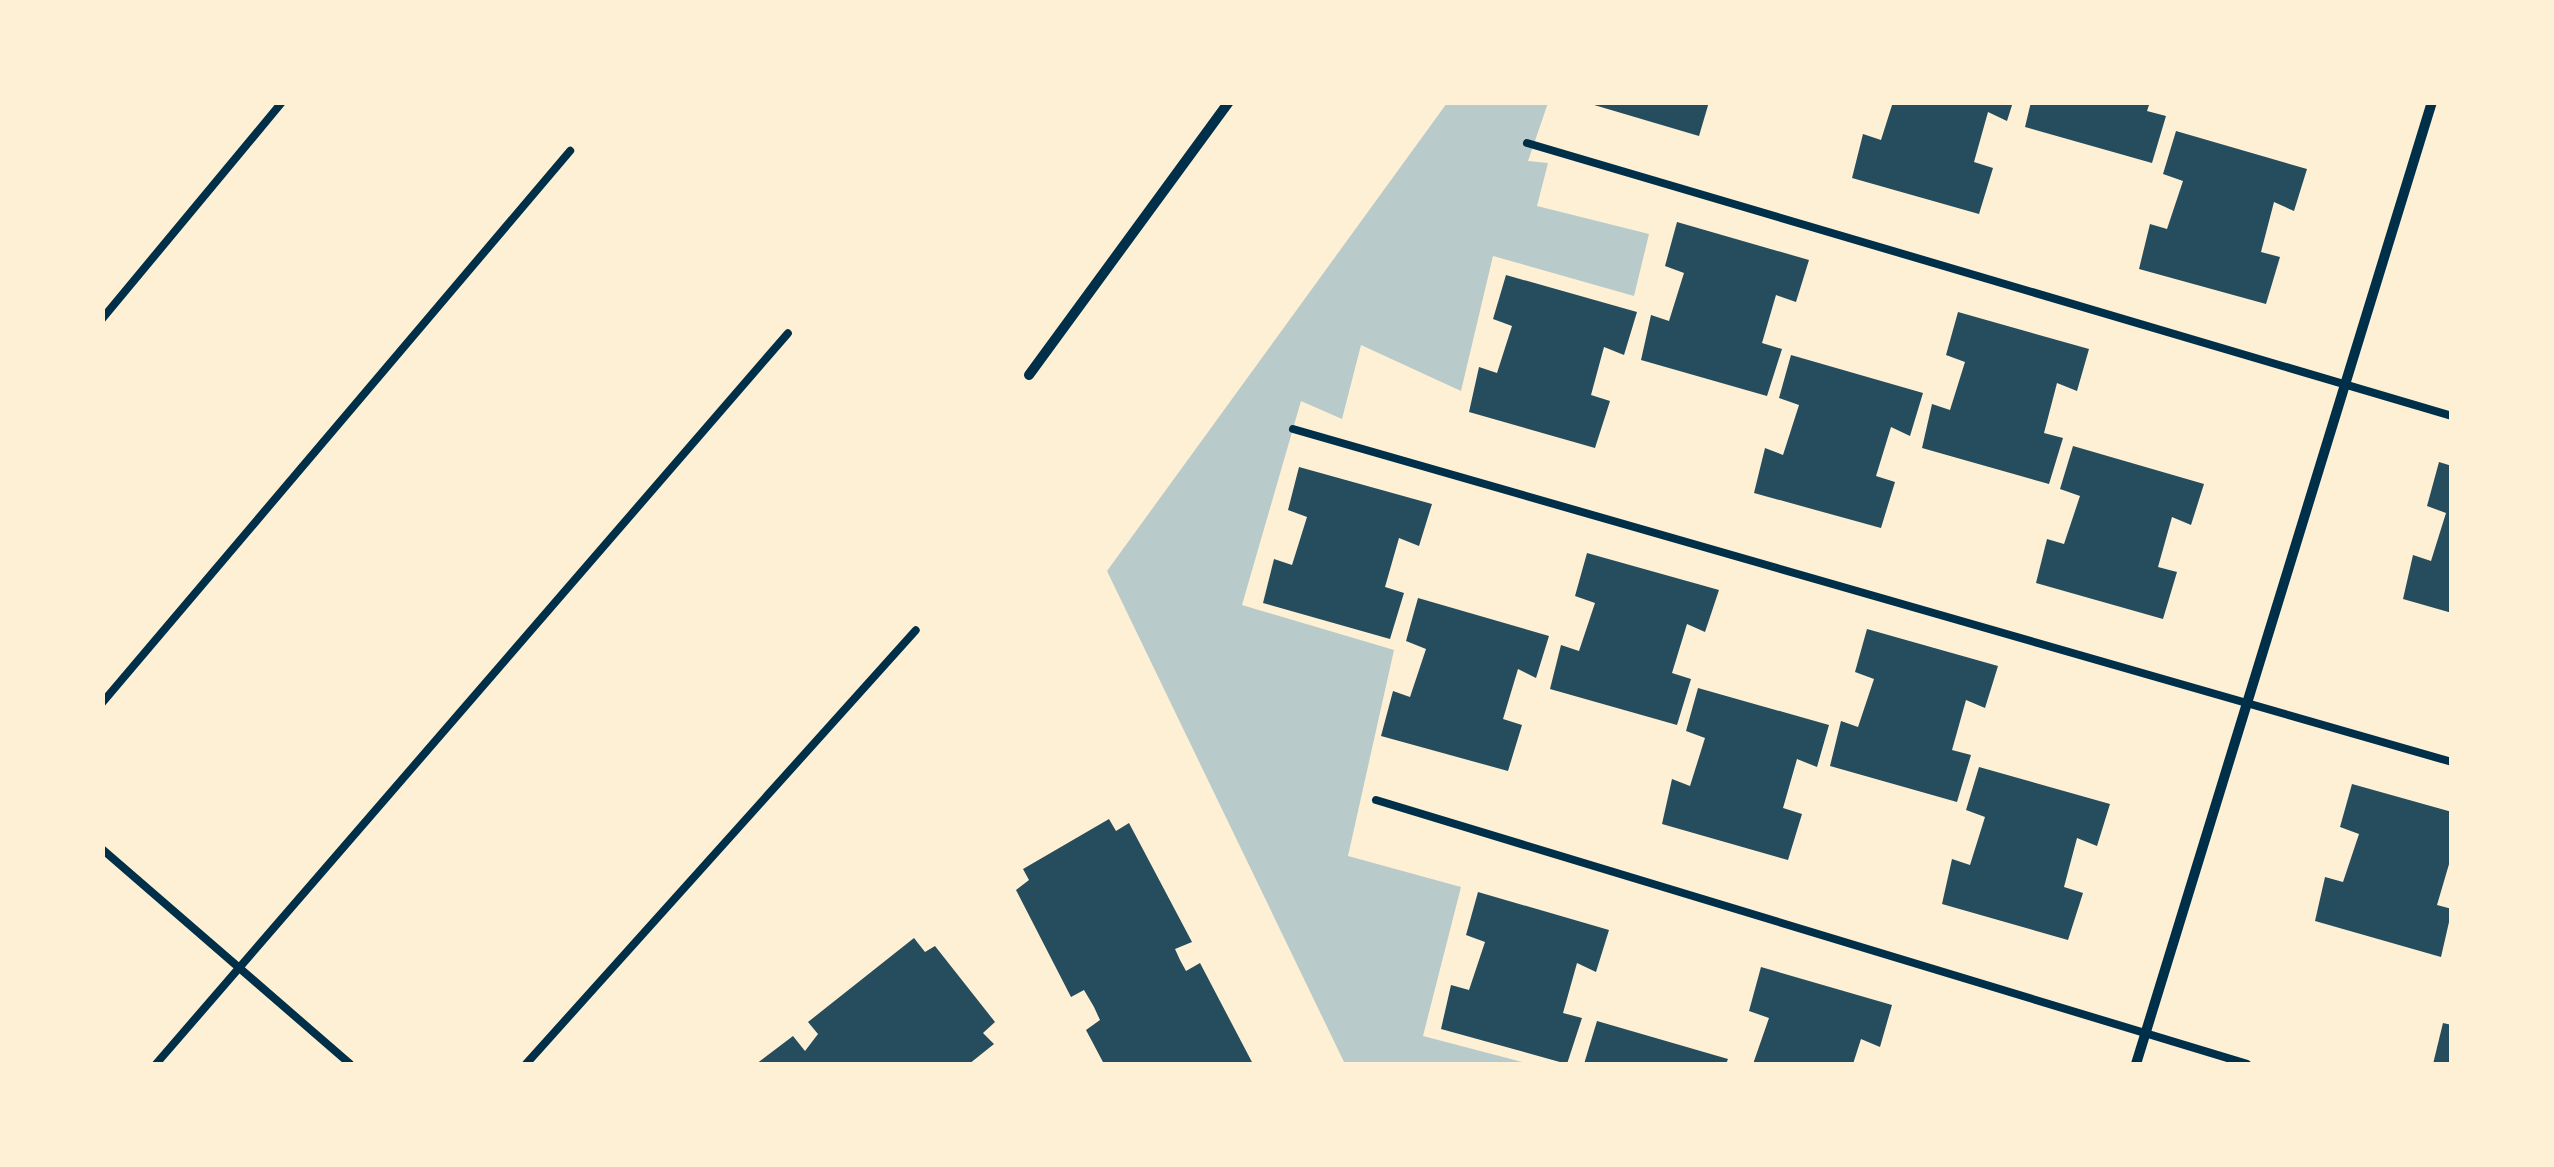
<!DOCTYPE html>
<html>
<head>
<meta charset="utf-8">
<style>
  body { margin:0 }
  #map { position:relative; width:2554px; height:1167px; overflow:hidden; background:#fdf0d5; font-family:"Exo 2",sans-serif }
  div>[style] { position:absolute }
  .green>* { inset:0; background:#b9caca }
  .building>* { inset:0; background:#264d5e }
  .service>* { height:8px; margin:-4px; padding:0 4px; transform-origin:4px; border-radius:4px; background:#003049 }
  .minor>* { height:10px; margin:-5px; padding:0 5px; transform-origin:5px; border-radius:5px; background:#003049 }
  span { translate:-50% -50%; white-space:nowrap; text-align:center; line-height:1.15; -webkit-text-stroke:10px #fdf0d5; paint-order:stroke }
  .frame { position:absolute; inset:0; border:105px solid #fdf0d5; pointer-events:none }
</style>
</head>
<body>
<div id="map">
  <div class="green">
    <div style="clip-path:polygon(1447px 103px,1548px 103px,1528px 161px,1548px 163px,1537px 206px,1649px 234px,1634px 296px,1493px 256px,1461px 391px,1361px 345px,1342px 419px,1301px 401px,1242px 605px,1394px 650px,1348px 856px,1461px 887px,1423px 1036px,1530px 1064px,1345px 1064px,1107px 571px)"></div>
  </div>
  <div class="building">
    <div style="clip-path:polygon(1584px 102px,1709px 102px,1699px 136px)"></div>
    <div style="clip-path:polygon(1893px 102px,2013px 102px,2007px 121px,1988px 112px,1974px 162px,1993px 168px,1979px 214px,1852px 178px,1863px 134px,1881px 140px)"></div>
    <div style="clip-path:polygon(2031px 102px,2150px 102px,2147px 111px,2166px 116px,2152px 163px,2025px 127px)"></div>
    <div style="clip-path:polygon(2176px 131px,2307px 169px,2294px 211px,2274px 202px,2261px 252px,2280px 257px,2266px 304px,2139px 269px,2150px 224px,2167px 229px,2183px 181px,2163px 174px)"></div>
    <div style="clip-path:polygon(1677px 222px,1809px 260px,1796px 302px,1776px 295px,1762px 343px,1782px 349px,1767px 396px,1641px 360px,1651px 315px,1669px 321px,1684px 273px,1665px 266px)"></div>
    <div style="clip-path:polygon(1506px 275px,1637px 312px,1624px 355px,1604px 347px,1591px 395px,1610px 401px,1595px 448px,1469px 412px,1479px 367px,1497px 373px,1512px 326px,1493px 319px)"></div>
    <div style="clip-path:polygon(1958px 312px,2089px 349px,2077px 391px,2057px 383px,2044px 433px,2063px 438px,2049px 484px,1922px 448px,1932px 404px,1950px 410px,1965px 362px,1946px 355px)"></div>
    <div style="clip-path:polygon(1791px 355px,1923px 393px,1910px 436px,1891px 427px,1876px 476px,1895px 482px,1881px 528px,1754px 493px,1765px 448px,1783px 455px,1799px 405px,1779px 398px)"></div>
    <div style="clip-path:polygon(2073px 446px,2204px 484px,2191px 525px,2172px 517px,2158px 567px,2177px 572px,2163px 619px,2036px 583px,2047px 539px,2064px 544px,2080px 496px,2060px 489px)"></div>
    <div style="clip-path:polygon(2439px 462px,2452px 466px,2452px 613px,2403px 599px,2413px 555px,2431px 561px,2446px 513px,2427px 506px)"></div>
    <div style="clip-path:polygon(1299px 467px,1432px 504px,1419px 546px,1399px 538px,1385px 587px,1404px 593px,1390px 639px,1263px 603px,1274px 559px,1292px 565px,1307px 517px,1288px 510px)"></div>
    <div style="clip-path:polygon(1587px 553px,1719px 590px,1705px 632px,1687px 624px,1672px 673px,1691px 679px,1677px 725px,1550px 689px,1561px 645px,1579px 651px,1595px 603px,1575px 596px)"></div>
    <div style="clip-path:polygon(1418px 598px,1549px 636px,1536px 678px,1518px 669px,1503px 719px,1522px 725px,1508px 771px,1381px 736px,1393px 691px,1410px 697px,1426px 649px,1406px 641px)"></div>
    <div style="clip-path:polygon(1867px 629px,1998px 666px,1985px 708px,1966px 700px,1952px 750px,1971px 755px,1957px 802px,1830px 766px,1841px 721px,1858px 727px,1874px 679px,1855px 672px)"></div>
    <div style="clip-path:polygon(1698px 688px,1829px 725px,1817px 767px,1797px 759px,1783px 808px,1802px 814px,1788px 860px,1662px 824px,1672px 779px,1690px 786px,1705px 738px,1686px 731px)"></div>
    <div style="clip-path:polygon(1979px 767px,2110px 804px,2097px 846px,2077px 838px,2064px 887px,2083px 893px,2068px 940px,1942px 904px,1952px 859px,1970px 865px,1985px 817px,1966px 810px)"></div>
    <div style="clip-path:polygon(2352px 784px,2452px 812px,2452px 854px,2437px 905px,2452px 909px,2441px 957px,2315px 921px,2325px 877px,2343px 882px,2359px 834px,2340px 827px)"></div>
    <div style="clip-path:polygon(1109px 819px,1116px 831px,1129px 823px,1192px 942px,1175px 949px,1180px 960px,1186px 971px,1200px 963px,1253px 1064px,1104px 1064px,1086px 1030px,1100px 1020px,1094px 1007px,1084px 990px,1071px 997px,1016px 890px,1029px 880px,1023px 869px)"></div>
    <div style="clip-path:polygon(1478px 892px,1609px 930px,1596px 972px,1577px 963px,1563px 1013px,1582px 1018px,1567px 1064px,1441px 1029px,1451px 985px,1469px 990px,1485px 942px,1466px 935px)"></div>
    <div style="clip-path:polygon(914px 938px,925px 952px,935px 946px,995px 1022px,983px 1033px,994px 1044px,969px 1064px,756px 1064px,793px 1036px,805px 1051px,818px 1034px,808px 1022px)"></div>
    <div style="clip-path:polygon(1761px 967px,1892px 1005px,1880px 1047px,1861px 1039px,1853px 1064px,1753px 1064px,1769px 1018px,1749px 1011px)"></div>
    <div style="clip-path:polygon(1597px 1021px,1728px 1059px,1726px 1064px,1584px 1064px)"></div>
    <div style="clip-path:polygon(2443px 1023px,2452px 1025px,2452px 1064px,2433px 1064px)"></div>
  </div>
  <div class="service">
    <div style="left:1527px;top:143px;width:964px;rotate:16.44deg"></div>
    <div style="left:102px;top:319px;width:282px;rotate:-50.3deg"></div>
    <div style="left:1293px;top:429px;width:1206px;rotate:16.03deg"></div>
    <div style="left:102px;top:703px;width:724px;rotate:-49.71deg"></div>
    <div style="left:1376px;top:800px;width:910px;rotate:16.86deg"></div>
    <div style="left:102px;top:849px;width:328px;rotate:40.9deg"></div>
    <div style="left:156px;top:1064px;width:966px;rotate:-49.15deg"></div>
    <div style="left:526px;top:1064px;width:583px;rotate:-48.06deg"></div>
  </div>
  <div class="minor">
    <div style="left:1029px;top:375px;width:338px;rotate:-53.8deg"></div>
    <div style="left:2136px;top:1064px;width:1007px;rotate:-72.9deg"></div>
  </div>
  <div class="frame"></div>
</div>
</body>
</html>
